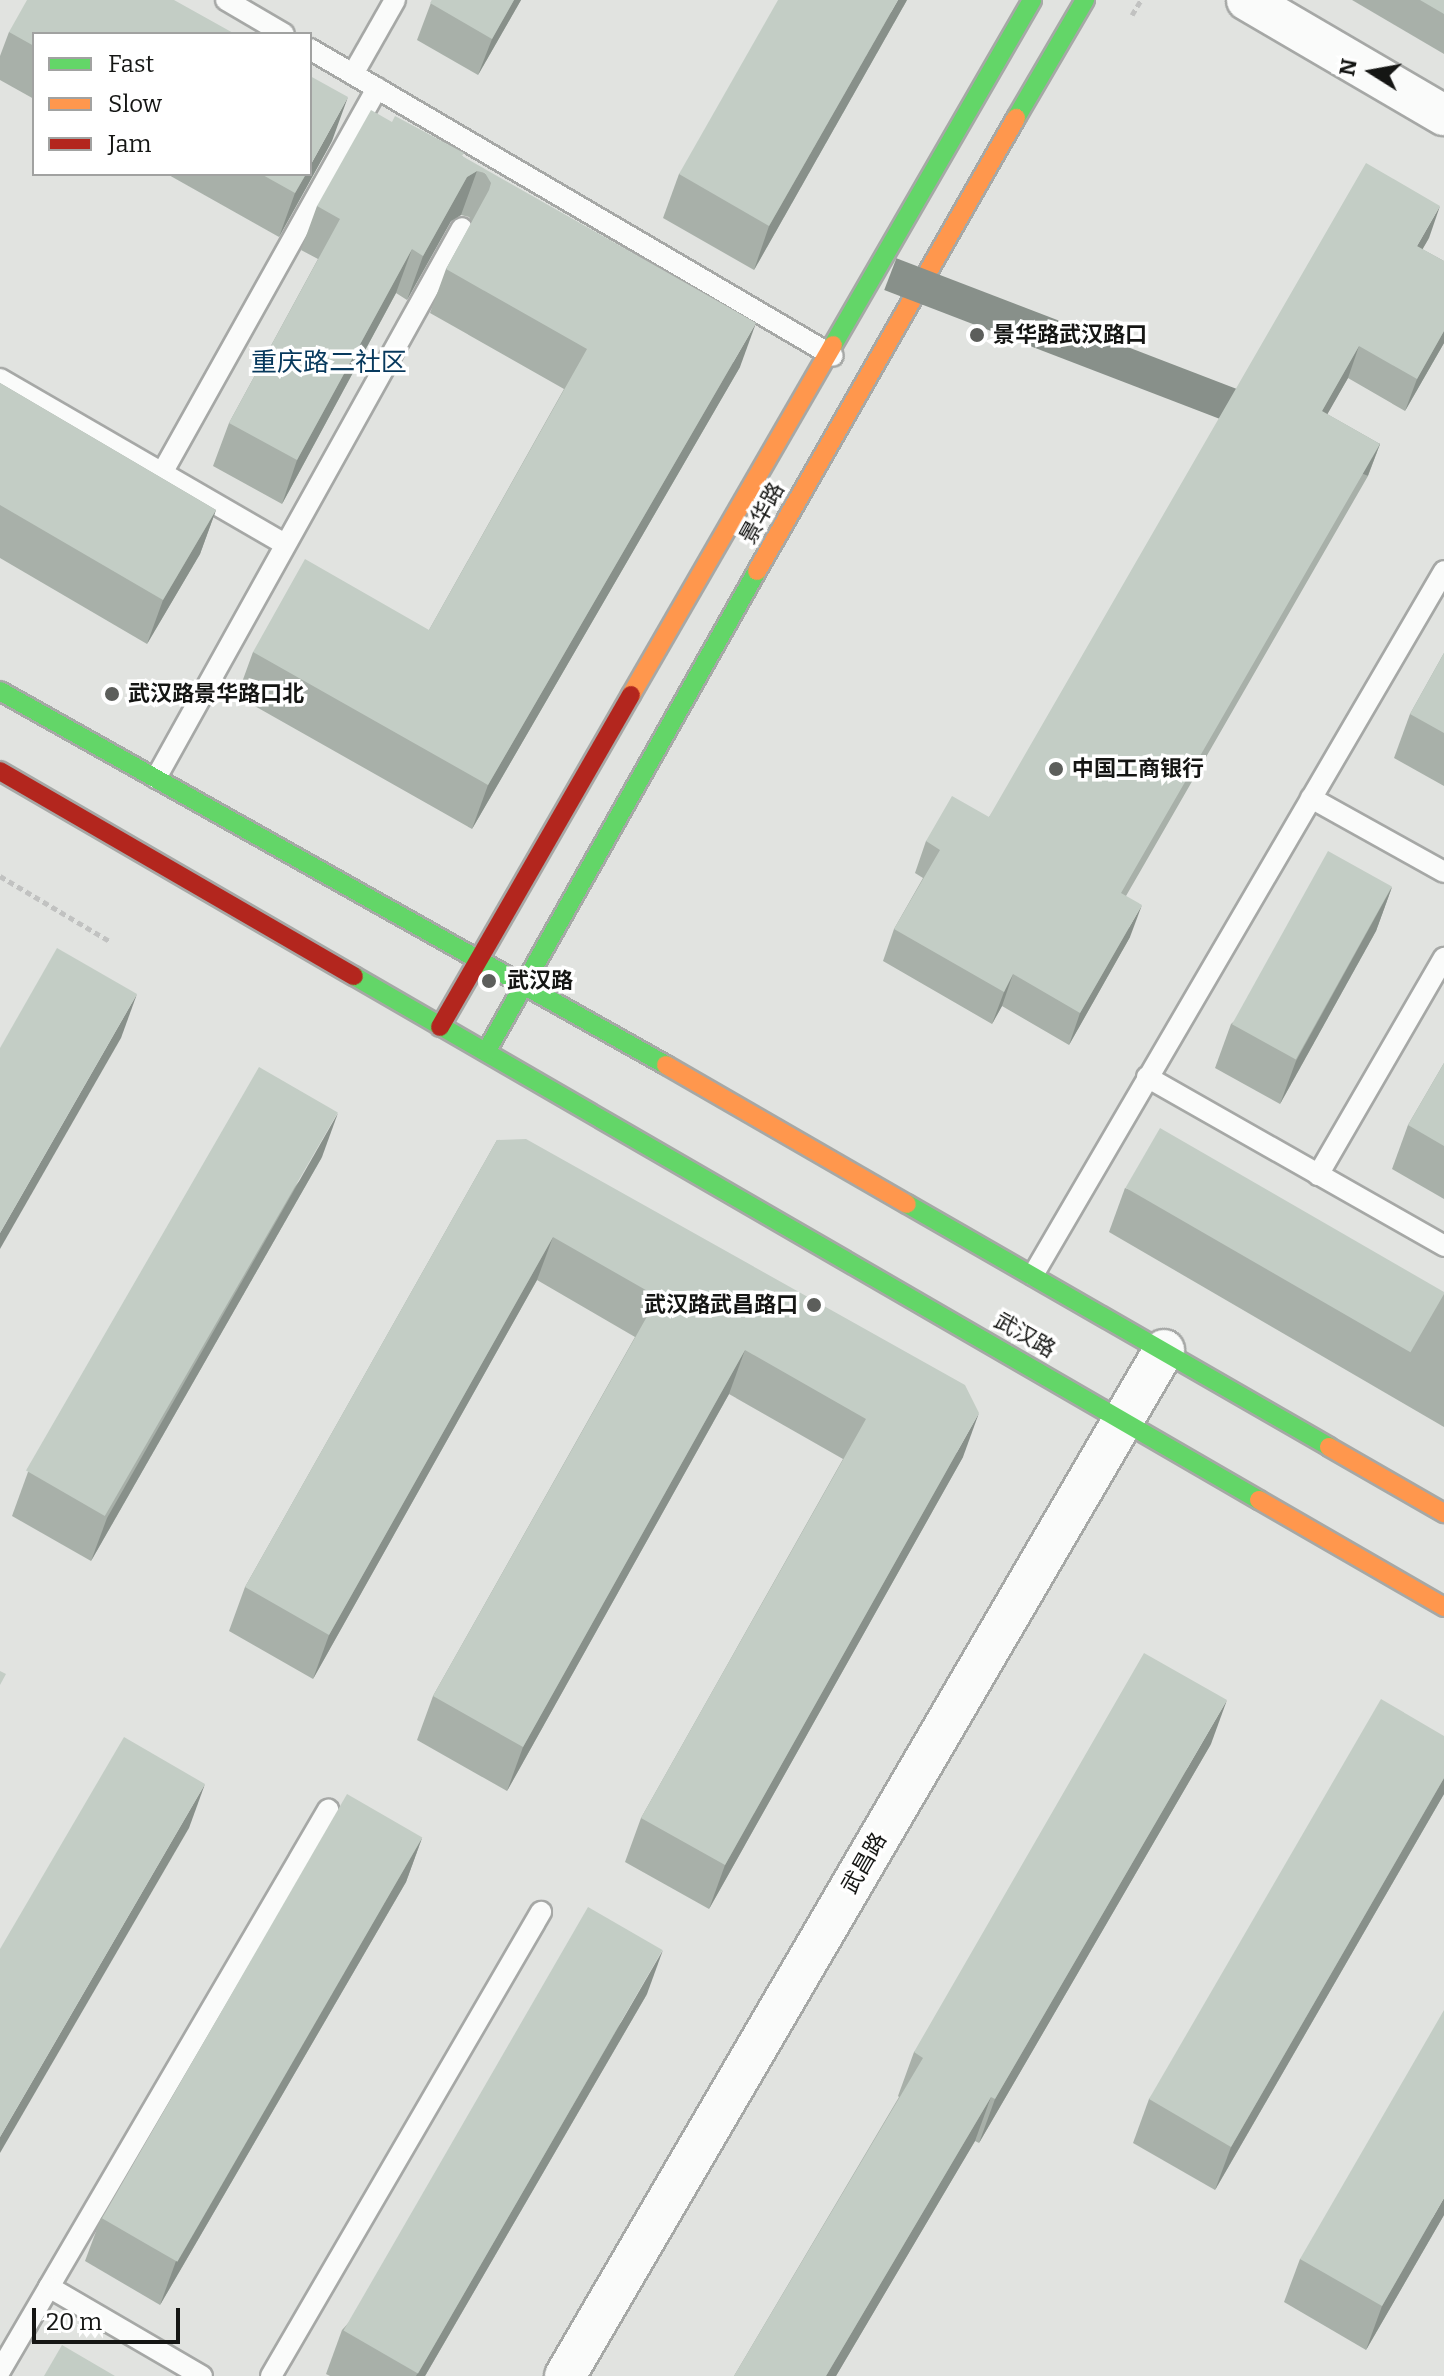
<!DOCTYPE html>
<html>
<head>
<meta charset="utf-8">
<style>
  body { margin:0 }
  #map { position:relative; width:1444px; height:2376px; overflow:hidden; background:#e1e3e0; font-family:Bitter,"Noto Sans SC",serif }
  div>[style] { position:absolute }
  .path>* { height:5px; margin-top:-2.5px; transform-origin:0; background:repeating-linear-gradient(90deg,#c1c2c1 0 6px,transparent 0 10px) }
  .roads { filter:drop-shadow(2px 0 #a6a8a6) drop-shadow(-2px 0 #a6a8a6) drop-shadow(0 2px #a6a8a6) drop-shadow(0 -2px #a6a8a6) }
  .lane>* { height:20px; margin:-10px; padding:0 10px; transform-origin:10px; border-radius:10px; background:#fafbfa }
  .street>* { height:40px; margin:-20px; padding:0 20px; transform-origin:20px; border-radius:20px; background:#fafbfa }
  .fast>* { height:18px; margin:-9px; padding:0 9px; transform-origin:9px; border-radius:9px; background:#63d668 }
  .slow>* { height:18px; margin:-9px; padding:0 9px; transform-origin:9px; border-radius:9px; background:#ff974d }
  .jam>* { height:18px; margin:-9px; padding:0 9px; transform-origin:9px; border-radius:9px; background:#b3261e }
  .wall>* { inset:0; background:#a8b0a9 }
  .shaded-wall>* { inset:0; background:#88908a; transform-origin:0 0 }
  .building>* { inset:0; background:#c3cdc5; transform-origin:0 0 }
  .dots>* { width:22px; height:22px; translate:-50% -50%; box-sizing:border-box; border:4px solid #fff; border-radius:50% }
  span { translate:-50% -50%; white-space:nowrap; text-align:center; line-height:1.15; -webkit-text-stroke:7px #fff; paint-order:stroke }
  .poi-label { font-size:22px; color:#151614; font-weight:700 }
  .left { translate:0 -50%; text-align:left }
  .right { translate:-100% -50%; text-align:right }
  .street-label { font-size:22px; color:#151614 }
  .quarter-label { font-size:26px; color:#07395d }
  .legend { position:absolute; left:32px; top:32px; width:280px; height:144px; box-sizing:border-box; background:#fff; border:2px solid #a1a2a1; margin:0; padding:10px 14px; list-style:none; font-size:24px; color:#151614 }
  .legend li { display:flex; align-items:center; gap:16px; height:40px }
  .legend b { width:40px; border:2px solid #a1a2a1 }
  .north { position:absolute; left:1332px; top:32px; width:80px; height:80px; -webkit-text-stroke:6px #fff; paint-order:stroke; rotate:281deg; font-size:22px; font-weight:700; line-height:32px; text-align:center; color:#151614 }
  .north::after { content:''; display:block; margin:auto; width:28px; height:36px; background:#151614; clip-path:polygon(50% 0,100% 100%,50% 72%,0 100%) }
  .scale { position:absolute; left:32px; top:2308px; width:148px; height:36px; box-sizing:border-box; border:4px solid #151614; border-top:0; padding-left:10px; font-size:24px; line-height:28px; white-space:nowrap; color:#151614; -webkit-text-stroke:6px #fff; paint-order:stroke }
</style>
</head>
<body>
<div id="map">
  <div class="path">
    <div style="left:1132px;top:15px;width:17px;rotate:-59deg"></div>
    <div style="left:0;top:876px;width:129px;rotate:30.7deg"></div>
  </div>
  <div class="roads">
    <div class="lane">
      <div style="left:226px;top:0;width:67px;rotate:30.4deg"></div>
      <div style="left:310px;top:49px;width:606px;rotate:30.41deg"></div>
      <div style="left:353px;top:74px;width:85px;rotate:-60.4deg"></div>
      <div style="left:0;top:379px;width:329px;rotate:30.1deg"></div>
      <div style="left:162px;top:473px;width:441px;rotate:-60.8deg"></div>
      <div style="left:156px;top:778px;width:629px;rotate:-60.91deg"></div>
      <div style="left:1311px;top:798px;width:152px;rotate:29.1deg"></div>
      <div style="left:1147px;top:1077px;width:342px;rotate:29.6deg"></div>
      <div style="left:1318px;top:1175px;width:251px;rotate:-59.9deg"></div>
      <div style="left:1033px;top:1275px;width:815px;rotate:-59.72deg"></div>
      <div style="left:49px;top:2287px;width:553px;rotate:-59.68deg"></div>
      <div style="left:0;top:2371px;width:97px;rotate:-59.7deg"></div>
      <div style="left:49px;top:2287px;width:177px;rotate:30.2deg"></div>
      <div style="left:271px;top:2376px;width:537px;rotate:-59.81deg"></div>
    </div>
    <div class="street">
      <div style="left:1247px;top:0;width:228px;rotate:30.3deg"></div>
      <div style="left:565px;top:2376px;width:1188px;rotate:-59.72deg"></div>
    </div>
    <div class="fast">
      <div style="left:1016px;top:118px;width:137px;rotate:-59.7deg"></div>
      <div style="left:833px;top:345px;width:398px;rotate:-60deg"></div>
      <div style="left:0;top:691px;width:764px;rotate:29.32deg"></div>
      <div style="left:354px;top:976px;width:1046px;rotate:30.07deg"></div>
      <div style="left:486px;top:1052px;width:552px;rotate:-60.6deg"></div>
      <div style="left:907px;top:1204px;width:487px;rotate:29.9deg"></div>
    </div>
    <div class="slow">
      <div style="left:757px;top:571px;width:522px;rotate:-60.24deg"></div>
      <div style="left:631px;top:695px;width:404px;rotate:-60deg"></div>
      <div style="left:666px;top:1065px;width:278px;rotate:30deg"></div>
      <div style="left:1329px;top:1447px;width:133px;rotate:29.9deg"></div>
      <div style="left:1259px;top:1500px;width:214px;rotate:30deg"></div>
    </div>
    <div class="jam">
      <div style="left:0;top:771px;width:409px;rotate:30.1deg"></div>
      <div style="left:440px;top:1027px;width:383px;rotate:-60.1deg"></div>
    </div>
  </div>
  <div class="wall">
    <div style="clip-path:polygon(432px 0,521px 0,478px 75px,417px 40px)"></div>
    <div style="clip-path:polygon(907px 0,754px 270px,663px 218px,679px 174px)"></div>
    <div style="clip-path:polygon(1352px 0,1444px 0,1444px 54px)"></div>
    <div style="clip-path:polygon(9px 32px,34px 34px,34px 99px,0 80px,0 56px)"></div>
    <div style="clip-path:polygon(332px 141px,279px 237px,167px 174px,310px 174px)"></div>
    <div style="clip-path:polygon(462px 156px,740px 367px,472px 829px,237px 696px,253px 652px,429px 630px,564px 389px,430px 313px,446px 269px,472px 222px,469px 217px,461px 215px,451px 221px,407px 300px,396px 293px,282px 504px,213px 466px,229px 423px,318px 259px,301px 250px,317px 206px)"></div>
    <div style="clip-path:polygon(1429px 238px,1422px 249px,1444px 261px,1444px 343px,1405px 411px,1348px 378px,1327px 414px,1380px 444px,1368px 476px,1126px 896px,1130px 937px,1069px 1045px,1002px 1006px,992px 1024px,883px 961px,894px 929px,923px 878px,915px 873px,926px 841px,989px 817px)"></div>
    <div style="clip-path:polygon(0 383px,216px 510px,200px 554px,147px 644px,0 558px)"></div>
    <div style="clip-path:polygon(1444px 653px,1444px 786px,1394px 758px,1410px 714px)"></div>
    <div style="clip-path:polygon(1392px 887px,1376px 931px,1280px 1104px,1215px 1068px,1231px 1024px)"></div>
    <div style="clip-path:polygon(1444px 1063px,1444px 1199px,1392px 1169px,1408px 1125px)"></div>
    <div style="clip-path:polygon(497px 1140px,963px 1457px,709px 1909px,625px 1862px,641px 1818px,843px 1459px,729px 1394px,507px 1791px,417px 1740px,433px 1696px,635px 1337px,537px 1280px,313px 1679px,229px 1631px,245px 1587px)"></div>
    <div style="clip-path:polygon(322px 1157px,91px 1561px,12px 1516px,28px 1472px)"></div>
    <div style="clip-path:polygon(1125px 1188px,1444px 1294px,1444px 1427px,1109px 1232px)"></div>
    <div style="clip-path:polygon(1444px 1736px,1444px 1794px,1215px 2190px,1133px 2143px,1149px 2099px)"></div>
    <div style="clip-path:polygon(1211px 1744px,979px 2143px,975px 2141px,836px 2376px,734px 2376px,899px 2097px,898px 2096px,914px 2052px)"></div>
    <div style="clip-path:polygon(422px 1838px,406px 1882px,160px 2305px,85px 2261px,101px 2218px)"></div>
    <div style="clip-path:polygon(647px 1994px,425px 2376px,330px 2376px,326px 2374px,342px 2330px)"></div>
    <div style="clip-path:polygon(1444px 2215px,1366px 2350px,1284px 2302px,1300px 2259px)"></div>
  </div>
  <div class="shaded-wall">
    <div style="clip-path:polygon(514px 0,521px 0,478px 75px,492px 39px)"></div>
    <div style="clip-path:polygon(898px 0,907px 0,754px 270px,769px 226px)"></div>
    <div style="clip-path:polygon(348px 97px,332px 141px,279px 237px,295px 193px,306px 174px,310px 174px,310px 166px)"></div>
    <div style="clip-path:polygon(477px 171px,461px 215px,451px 221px,407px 300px,423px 256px,467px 177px)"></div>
    <div style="clip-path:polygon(1440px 206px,1429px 238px,1406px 278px,1417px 246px)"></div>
    <div style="clip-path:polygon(412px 249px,396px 293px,282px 504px,297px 460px)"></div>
    <div style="clip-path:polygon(756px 323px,740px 367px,472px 829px,488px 785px)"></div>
    <div style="clip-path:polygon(1444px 331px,1444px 343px,1405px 411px,1417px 379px)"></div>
    <div style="clip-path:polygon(1359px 346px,1348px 378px,1311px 443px,1322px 411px)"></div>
    <div style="left:1380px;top:444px;width:34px;height:518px;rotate:111deg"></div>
    <div style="clip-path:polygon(216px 510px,200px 554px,147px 644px,163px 600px)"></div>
    <div style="clip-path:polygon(1392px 887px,1376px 931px,1280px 1104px,1296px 1061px)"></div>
    <div style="clip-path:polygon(1142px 905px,1130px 937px,1069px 1045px,1080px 1013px)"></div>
    <div style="clip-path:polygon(1013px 974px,1002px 1006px,992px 1024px,1004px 992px)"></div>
    <div style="clip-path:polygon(137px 994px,121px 1038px,0 1249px,0 1233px)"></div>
    <div style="clip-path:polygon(338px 1113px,322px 1157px,91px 1561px,107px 1518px)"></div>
    <div style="clip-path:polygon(553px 1237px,537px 1280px,313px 1679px,329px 1635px)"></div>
    <div style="clip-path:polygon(745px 1350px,729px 1394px,507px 1791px,523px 1747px)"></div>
    <div style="clip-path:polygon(979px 1413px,963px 1457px,709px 1909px,725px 1865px)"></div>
    <div style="clip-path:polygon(1227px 1700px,1211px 1744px,979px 2143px,995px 2099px)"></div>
    <div style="clip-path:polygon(1444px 1778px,1444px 1794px,1215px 2190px,1231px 2147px)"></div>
    <div style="clip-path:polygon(205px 1784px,189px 1828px,0 2153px,0 2137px)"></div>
    <div style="clip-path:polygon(422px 1838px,406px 1882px,160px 2305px,176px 2261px)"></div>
    <div style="clip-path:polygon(663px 1950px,647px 1994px,425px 2376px,416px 2376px)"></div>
    <div style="clip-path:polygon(991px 2097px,975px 2141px,836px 2376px,826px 2376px)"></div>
    <div style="clip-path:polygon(1444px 2198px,1444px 2215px,1366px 2350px,1382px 2306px)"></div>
  </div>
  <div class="building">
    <div style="clip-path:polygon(27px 0,174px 0,235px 34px,34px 34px,34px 46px,9px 32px)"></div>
    <div style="clip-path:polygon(432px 0,514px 0,492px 39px,430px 3px)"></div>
    <div style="clip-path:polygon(778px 0,898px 0,769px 226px,679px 174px)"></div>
    <div style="clip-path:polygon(1420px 0,1444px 0,1444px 14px)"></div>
    <div style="clip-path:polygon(310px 76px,348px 97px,310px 166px)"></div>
    <div style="clip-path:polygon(371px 110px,392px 122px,395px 116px,464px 153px,462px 156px,756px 323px,488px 785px,253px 652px,305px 559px,429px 630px,587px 349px,446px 269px,489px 190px,491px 183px,485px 173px,477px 171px,467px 177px,423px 256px,412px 249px,297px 460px,229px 423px,340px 219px,317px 206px)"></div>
    <div style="clip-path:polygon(1366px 163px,1440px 206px,1417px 246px,1444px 261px,1444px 331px,1417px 379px,1359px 346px,1322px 411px,1380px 444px,1121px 893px,1142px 905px,1080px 1013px,1013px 974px,1004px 992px,894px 929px,940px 850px,926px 841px,952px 796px,989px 817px)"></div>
    <div style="clip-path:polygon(261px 174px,306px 174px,295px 193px)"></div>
    <div style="clip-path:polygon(0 383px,216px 510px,163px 600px,0 505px)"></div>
    <div style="clip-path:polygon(1444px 653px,1444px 733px,1410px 714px)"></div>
    <div style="left:1328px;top:851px;width:73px;height:198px;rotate:29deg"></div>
    <div style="clip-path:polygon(57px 948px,137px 994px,0 1233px,0 1048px)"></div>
    <div style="clip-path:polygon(1444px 1063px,1444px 1146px,1408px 1125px)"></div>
    <div style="left:259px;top:1067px;width:91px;height:466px;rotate:30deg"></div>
    <div style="left:1160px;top:1128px;width:329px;height:69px;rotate:30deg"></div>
    <div style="clip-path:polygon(526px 1139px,965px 1385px,979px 1413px,725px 1865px,641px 1818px,866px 1419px,745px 1350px,523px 1747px,433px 1696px,658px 1297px,553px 1237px,329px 1635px,245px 1587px,497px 1140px)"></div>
    <div style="clip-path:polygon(1144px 1653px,1227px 1700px,995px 2099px,991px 2097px,826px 2376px,734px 2376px,923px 2058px,914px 2052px)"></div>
    <div style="clip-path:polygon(0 1671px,6px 1674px,0 1685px)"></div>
    <div style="clip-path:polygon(1381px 1699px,1444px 1736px,1444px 1778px,1231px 2147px,1149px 2099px)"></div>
    <div style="clip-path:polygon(124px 1737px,205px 1784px,0 2137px,0 1949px)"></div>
    <div style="left:347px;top:1794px;width:87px;height:490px;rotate:30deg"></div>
    <div style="left:588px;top:1907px;width:86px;height:489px;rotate:30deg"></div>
    <div style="clip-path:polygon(1444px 2010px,1444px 2198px,1382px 2306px,1300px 2259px)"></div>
    <div style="clip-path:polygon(62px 2345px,115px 2376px,44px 2376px)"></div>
  </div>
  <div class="dots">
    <div style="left:977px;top:335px;background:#5c5e5b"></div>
    <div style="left:112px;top:694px;background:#5c5e5b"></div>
    <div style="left:1056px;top:769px;background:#5c5e5b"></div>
    <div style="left:489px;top:981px;background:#5c5e5b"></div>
    <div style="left:814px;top:1305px;background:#5c5e5b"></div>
  </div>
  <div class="poi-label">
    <span class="left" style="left:993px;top:335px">景华路武汉路口</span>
    <span class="left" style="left:128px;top:694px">武汉路景华路口北</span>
    <span class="left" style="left:1072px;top:769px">中国工商银行</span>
    <span class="left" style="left:507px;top:981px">武汉路</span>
    <span class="right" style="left:798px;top:1305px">武汉路武昌路口</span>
  </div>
  <div class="street-label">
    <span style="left:762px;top:513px;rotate:-61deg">景华路</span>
    <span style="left:1025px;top:1335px;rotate:30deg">武汉路</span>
    <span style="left:864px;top:1863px;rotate:-60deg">武昌路</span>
  </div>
  <div class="quarter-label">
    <span style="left:329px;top:363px">重庆路二社区</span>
  </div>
  <ul class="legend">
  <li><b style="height:10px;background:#63d668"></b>Fast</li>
  <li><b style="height:10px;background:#ff974d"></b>Slow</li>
  <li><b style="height:10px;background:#b3261e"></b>Jam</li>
  </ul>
  <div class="north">N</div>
  <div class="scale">20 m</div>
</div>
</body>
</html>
